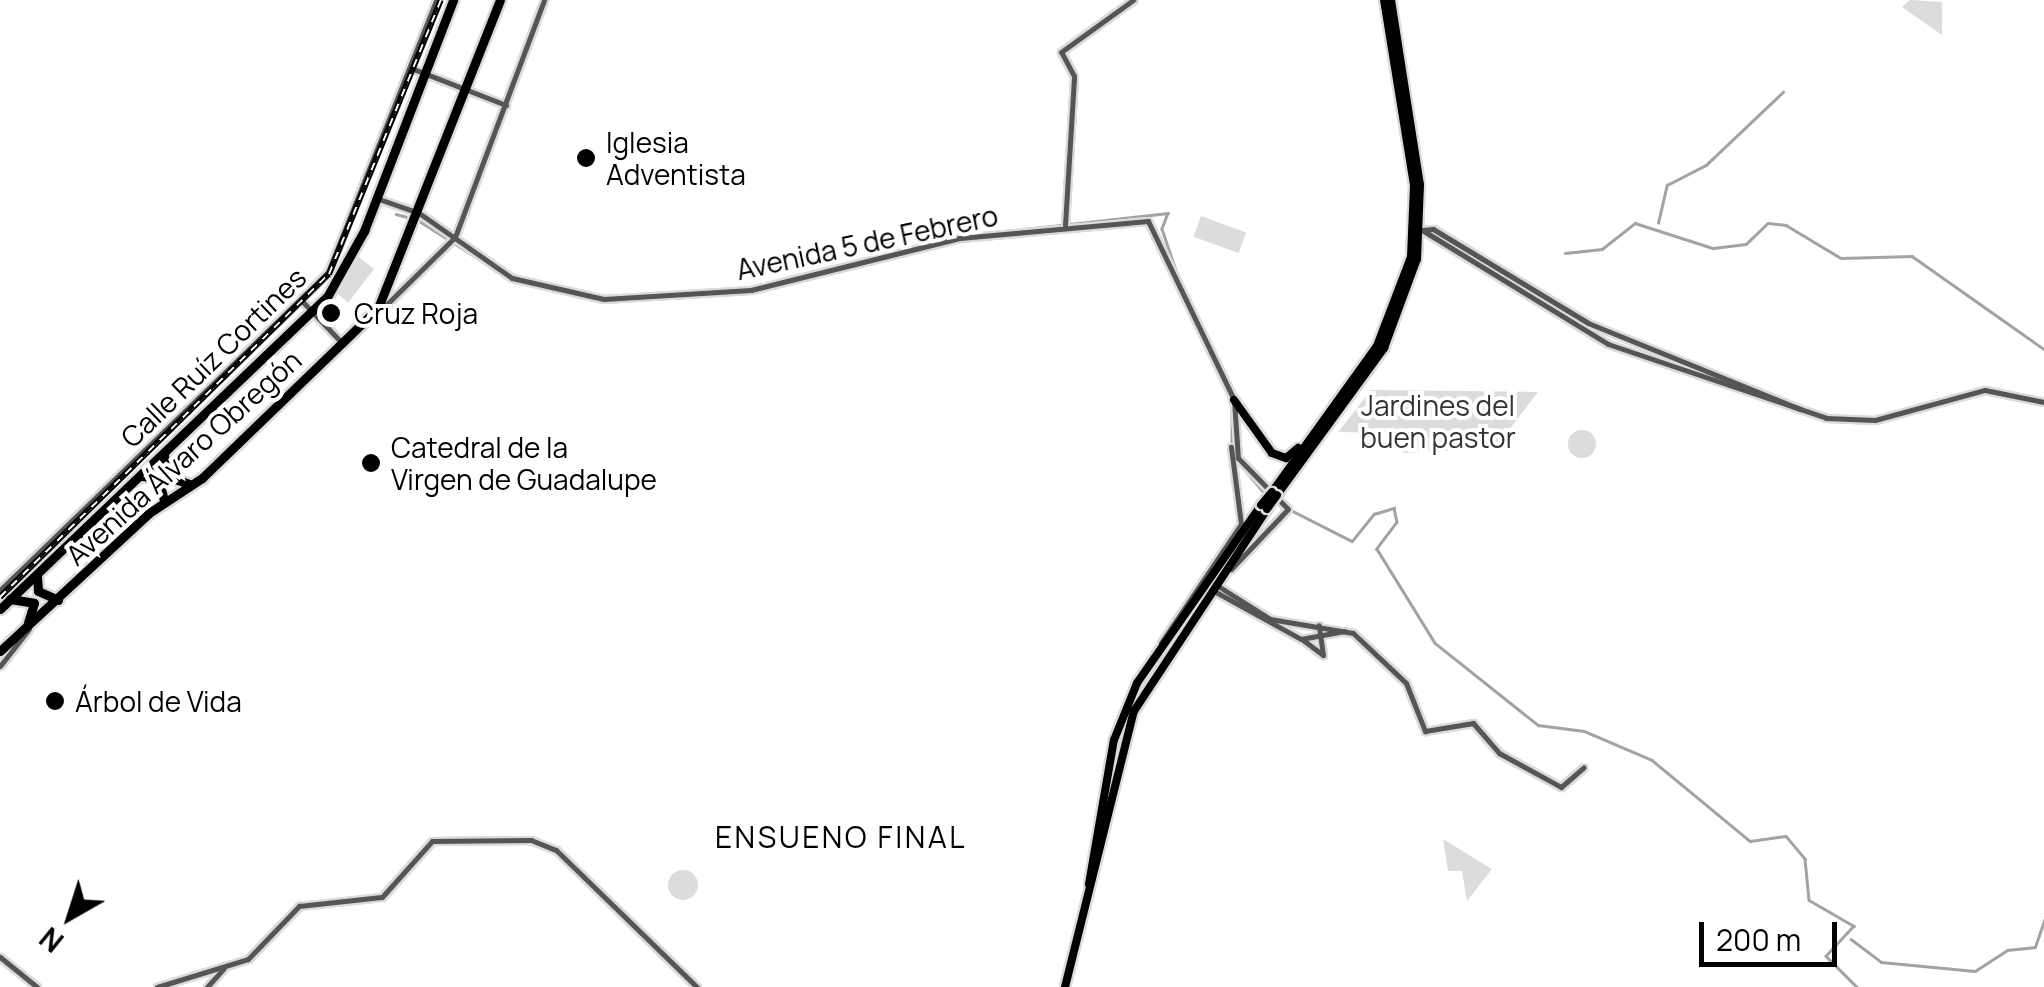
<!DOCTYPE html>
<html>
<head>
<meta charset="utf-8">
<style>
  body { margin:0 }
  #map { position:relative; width:2044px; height:987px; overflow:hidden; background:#fff; font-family:Manrope,sans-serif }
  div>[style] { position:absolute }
  .green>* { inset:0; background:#dcdcdc; transform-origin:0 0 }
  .round { border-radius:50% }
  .stream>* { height:2.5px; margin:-1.25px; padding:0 1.25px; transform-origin:1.25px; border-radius:1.25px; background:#a3a3a3 }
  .roads { filter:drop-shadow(2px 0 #dbdbdb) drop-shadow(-2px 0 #dbdbdb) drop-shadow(0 2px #dbdbdb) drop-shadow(0 -2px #dbdbdb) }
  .minor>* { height:5px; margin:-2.5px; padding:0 2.5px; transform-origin:2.5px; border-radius:2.5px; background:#555 }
  .major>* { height:8px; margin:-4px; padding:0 4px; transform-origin:4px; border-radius:4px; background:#000 }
  .highway>* { height:9px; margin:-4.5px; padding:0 4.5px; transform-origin:4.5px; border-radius:4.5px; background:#000 }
  .rail>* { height:6px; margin-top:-3px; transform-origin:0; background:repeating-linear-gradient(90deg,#fff 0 8px,#000 0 16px); box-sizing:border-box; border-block:2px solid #000 }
  .bridges { filter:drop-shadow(2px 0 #dbdbdb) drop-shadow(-2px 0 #dbdbdb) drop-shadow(0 2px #dbdbdb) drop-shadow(0 -2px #dbdbdb) }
  .major-bridge>* { height:8px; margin:-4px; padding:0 4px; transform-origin:4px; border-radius:4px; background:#000 }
  .dots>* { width:28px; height:28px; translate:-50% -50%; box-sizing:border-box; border:5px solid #fff; border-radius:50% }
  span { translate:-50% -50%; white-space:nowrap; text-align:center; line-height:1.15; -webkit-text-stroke:8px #fff; paint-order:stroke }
  .poi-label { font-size:28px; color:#000 }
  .left { translate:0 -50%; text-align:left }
  .street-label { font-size:28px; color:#000 }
  .park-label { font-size:28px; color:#333 }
  .neighbourhood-label { font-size:30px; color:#000; letter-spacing:2.5px }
  .north { position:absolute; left:20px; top:867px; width:100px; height:100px; -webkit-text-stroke:8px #fff; paint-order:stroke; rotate:219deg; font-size:28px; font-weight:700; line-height:40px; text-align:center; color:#000 }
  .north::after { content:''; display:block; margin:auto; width:35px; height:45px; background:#000; clip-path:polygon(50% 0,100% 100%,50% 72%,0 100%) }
  .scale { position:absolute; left:1699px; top:922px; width:138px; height:45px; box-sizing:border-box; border:5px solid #000; border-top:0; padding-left:12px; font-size:30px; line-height:35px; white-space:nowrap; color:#000; -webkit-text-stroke:8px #fff; paint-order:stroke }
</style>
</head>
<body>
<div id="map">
  <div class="green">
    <div style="clip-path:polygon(1910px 0,1942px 2px,1942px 35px,1902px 7px)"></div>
    <div style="left:1201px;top:216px;width:48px;height:22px;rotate:20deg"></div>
    <div style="clip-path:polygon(359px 257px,374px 269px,348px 303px,336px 292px)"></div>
    <div style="clip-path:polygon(1371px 390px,1538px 392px,1495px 448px,1403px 453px,1402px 433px,1338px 432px)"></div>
    <div class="round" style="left:1568px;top:430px;width:28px;height:28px"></div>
    <div style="clip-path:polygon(1443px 839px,1492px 869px,1467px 901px,1462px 871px,1448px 871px)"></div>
    <div class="round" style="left:668px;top:870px;width:30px;height:30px"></div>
  </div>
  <div class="stream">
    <div style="left:396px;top:214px;width:16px;rotate:15deg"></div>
    <div style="left:421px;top:222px;width:104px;rotate:32.5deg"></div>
    <div style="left:1658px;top:223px;width:39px;rotate:-77deg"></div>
    <div style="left:1667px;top:185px;width:44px;rotate:-27.1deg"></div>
    <div style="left:1706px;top:165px;width:106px;rotate:-43.5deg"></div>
    <div style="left:1007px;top:231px;width:162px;rotate:-6.4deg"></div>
    <div style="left:1168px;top:213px;width:17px;rotate:111deg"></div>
    <div style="left:1162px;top:229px;width:56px;rotate:71.2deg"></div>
    <div style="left:1565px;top:253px;width:37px;rotate:-6deg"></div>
    <div style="left:1602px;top:249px;width:42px;rotate:-38.2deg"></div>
    <div style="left:1635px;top:223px;width:82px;rotate:17.8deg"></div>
    <div style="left:1713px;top:248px;width:33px;rotate:-7deg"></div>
    <div style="left:1746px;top:244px;width:30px;rotate:-44deg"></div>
    <div style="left:1768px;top:223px;width:18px;rotate:6deg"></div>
    <div style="left:1786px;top:225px;width:64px;rotate:31deg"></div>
    <div style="left:1841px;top:258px;width:71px;rotate:-1.6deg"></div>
    <div style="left:1912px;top:256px;width:161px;rotate:35.2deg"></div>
    <div style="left:565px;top:293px;width:37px;rotate:13deg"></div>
    <div style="left:714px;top:295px;width:67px;rotate:-8.6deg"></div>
    <div style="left:629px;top:300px;width:27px;rotate:-4deg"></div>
    <div style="left:1197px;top:327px;width:47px;rotate:65.1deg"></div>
    <div style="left:1232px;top:404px;width:42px;rotate:90deg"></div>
    <div style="left:1235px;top:458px;width:47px;rotate:50.2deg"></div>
    <div style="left:1275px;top:502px;width:86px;rotate:26.9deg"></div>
    <div style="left:1352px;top:541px;width:35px;rotate:-51deg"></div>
    <div style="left:1374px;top:514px;width:21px;rotate:-17deg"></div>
    <div style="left:1394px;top:508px;width:14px;rotate:78deg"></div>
    <div style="left:1397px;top:522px;width:34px;rotate:127deg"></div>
    <div style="left:1377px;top:549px;width:110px;rotate:58.3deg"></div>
    <div style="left:1435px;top:643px;width:132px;rotate:38.5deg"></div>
    <div style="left:1538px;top:725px;width:46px;rotate:7.4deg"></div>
    <div style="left:1584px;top:731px;width:74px;rotate:23.1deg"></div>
    <div style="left:1652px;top:760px;width:127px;rotate:39.6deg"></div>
    <div style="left:1750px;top:841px;width:36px;rotate:-8deg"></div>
    <div style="left:1786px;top:836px;width:30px;rotate:50deg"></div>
    <div style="left:1805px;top:859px;width:41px;rotate:84.4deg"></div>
    <div style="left:1809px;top:900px;width:52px;rotate:30deg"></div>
    <div style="left:1854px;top:926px;width:41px;rotate:133deg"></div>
    <div style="left:1826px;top:956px;width:44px;rotate:45deg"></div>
    <div style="left:1851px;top:939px;width:38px;rotate:37deg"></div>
    <div style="left:1881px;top:962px;width:94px;rotate:5.5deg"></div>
    <div style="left:1975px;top:971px;width:38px;rotate:-33deg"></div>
    <div style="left:2007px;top:950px;width:28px;rotate:-6deg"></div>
    <div style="left:2035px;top:947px;width:28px;rotate:-71deg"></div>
  </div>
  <div class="roads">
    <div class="minor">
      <div style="left:411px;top:68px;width:102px;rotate:21.3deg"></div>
      <div style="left:379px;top:199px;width:42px;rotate:19.3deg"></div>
      <div style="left:419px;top:213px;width:113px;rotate:35deg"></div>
      <div style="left:512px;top:278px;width:94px;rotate:12.9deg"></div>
      <div style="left:604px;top:299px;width:147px;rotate:-3.5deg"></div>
      <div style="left:751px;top:290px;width:215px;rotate:-14deg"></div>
      <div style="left:960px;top:238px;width:189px;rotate:-5.2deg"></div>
      <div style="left:1148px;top:221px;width:199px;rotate:64.3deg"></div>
      <div style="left:1234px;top:400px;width:58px;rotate:86.1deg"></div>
      <div style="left:1238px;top:458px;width:71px;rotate:45.6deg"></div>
      <div style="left:1288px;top:509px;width:83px;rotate:133.5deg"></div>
      <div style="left:1065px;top:225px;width:149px;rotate:-86.5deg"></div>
      <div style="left:1074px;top:76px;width:27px;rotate:-118deg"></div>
      <div style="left:1061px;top:52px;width:89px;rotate:-35.8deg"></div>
      <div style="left:1422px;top:230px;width:218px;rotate:31.5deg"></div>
      <div style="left:1608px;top:344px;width:230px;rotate:18.7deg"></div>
      <div style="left:1826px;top:418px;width:49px;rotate:2.3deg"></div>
      <div style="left:1875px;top:420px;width:114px;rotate:-15.3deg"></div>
      <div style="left:1985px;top:390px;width:60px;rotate:11.5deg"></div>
      <div style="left:1422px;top:230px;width:11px;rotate:-5deg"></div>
      <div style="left:1433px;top:229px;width:181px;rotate:31.2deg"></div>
      <div style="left:1588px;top:323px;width:229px;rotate:22.1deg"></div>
      <div style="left:302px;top:301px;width:57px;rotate:46.4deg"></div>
      <div style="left:385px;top:306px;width:98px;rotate:-44.6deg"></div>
      <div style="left:455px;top:237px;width:253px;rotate:-69.4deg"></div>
      <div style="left:1218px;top:586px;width:62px;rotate:32.4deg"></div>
      <div style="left:1270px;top:619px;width:84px;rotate:9.6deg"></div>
      <div style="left:1353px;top:633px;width:73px;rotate:43.3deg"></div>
      <div style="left:1406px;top:683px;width:52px;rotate:68.4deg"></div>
      <div style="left:1425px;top:731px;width:49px;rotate:-9.5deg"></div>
      <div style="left:1473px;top:723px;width:40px;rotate:49deg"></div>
      <div style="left:1499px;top:753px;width:71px;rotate:28.7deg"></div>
      <div style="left:1561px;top:787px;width:30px;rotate:-41deg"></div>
      <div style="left:0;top:590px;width:457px;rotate:-44.1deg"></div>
      <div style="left:328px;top:272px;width:293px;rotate:-68.3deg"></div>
      <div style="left:1214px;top:591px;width:99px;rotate:28.9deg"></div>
      <div style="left:1301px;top:639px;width:44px;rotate:-10.5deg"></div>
      <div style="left:1303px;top:640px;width:25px;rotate:37deg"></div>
      <div style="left:1323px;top:655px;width:30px;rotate:-98deg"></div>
      <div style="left:1161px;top:643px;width:143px;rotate:-56.1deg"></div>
      <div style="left:1241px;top:524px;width:78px;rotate:-97.4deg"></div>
      <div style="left:0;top:666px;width:47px;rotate:-51.9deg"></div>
      <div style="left:0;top:957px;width:48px;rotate:39deg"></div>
      <div style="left:157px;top:987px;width:95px;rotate:-17.1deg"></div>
      <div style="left:248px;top:959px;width:74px;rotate:-46.1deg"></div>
      <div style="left:299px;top:906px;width:83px;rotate:-6.2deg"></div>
      <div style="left:382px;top:897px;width:75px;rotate:-48.2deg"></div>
      <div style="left:432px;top:841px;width:99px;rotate:-0.6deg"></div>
      <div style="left:531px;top:840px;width:27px;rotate:22deg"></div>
      <div style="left:556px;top:850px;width:197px;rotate:44.2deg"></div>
      <div style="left:207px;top:987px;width:25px;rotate:-48deg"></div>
    </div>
    <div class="major">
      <div style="left:1234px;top:400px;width:65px;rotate:54.4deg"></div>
      <div style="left:1272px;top:453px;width:15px;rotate:20deg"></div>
      <div style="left:1286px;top:458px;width:16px;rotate:-40deg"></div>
      <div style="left:1272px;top:492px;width:180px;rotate:-54.3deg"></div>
      <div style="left:1377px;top:346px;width:95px;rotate:-69.1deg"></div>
      <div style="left:1411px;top:257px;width:72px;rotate:-87.6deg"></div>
      <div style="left:1414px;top:185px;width:187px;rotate:-99.2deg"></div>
      <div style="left:1277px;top:495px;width:182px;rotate:-53.9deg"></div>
      <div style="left:1384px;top:348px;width:95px;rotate:-69.7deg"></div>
      <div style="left:1417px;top:259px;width:74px;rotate:-87.7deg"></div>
      <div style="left:1420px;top:185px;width:187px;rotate:-98.9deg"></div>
      <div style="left:1089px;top:884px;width:146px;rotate:-80.2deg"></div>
      <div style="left:1114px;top:740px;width:61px;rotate:-68deg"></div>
      <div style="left:1137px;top:683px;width:217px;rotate:-55.1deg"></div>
      <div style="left:1065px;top:987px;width:284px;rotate:-76deg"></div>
      <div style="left:1134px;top:711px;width:242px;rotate:-56.6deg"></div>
    </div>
    <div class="highway">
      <div style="left:164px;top:454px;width:22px;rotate:85deg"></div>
      <div style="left:166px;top:476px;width:24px;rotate:19deg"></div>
      <div style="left:142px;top:476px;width:16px;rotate:7deg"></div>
      <div style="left:158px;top:478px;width:24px;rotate:75deg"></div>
      <div style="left:37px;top:576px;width:15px;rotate:86deg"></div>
      <div style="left:38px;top:591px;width:22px;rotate:24deg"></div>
      <div style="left:10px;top:599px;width:24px;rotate:9deg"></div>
      <div style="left:34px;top:603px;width:21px;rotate:107deg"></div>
      <div style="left:0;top:609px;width:452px;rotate:-43.7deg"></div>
      <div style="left:327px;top:297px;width:76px;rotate:-60.7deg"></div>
      <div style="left:364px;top:231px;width:248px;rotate:-68.9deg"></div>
      <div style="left:0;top:651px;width:203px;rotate:-42.8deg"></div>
      <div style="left:149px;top:513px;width:64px;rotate:-33.4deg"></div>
      <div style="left:202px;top:478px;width:245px;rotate:-44deg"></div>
      <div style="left:378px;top:308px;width:331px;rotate:-68.4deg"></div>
    </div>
  </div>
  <div class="rail">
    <div style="left:0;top:597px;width:461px;rotate:-44.5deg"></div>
    <div style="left:329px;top:274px;width:296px;rotate:-67.8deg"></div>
  </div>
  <div class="bridges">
    <div class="major-bridge">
      <div style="left:1261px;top:505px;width:17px;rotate:-50deg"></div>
      <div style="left:1267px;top:509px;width:17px;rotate:-54deg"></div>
    </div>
  </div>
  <div class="dots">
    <div style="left:586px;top:158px;background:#000"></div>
    <div style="left:331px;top:313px;background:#000"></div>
    <div style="left:371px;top:463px;background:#000"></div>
    <div style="left:55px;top:701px;background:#000"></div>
  </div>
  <div class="poi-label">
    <span class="left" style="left:606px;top:158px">Iglesia<br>Adventista</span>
    <span class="left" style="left:354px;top:313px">Cruz Roja</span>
    <span class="left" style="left:391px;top:463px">Catedral de la<br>Virgen de Guadalupe</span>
    <span class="left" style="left:75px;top:701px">Árbol de Vida</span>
  </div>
  <div class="street-label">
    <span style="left:867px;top:242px;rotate:-12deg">Avenida 5 de Febrero</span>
    <span style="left:213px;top:357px;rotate:-44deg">Calle Ruíz Cortines</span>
    <span style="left:183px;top:457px;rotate:-42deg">Avenida Álvaro Obregón</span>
  </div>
  <div class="park-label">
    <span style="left:1438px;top:421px">Jardines del<br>buen pastor</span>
  </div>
  <div class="neighbourhood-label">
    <span style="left:841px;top:837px">ENSUENO FINAL</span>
  </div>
  <div class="north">N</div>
  <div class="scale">200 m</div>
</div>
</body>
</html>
